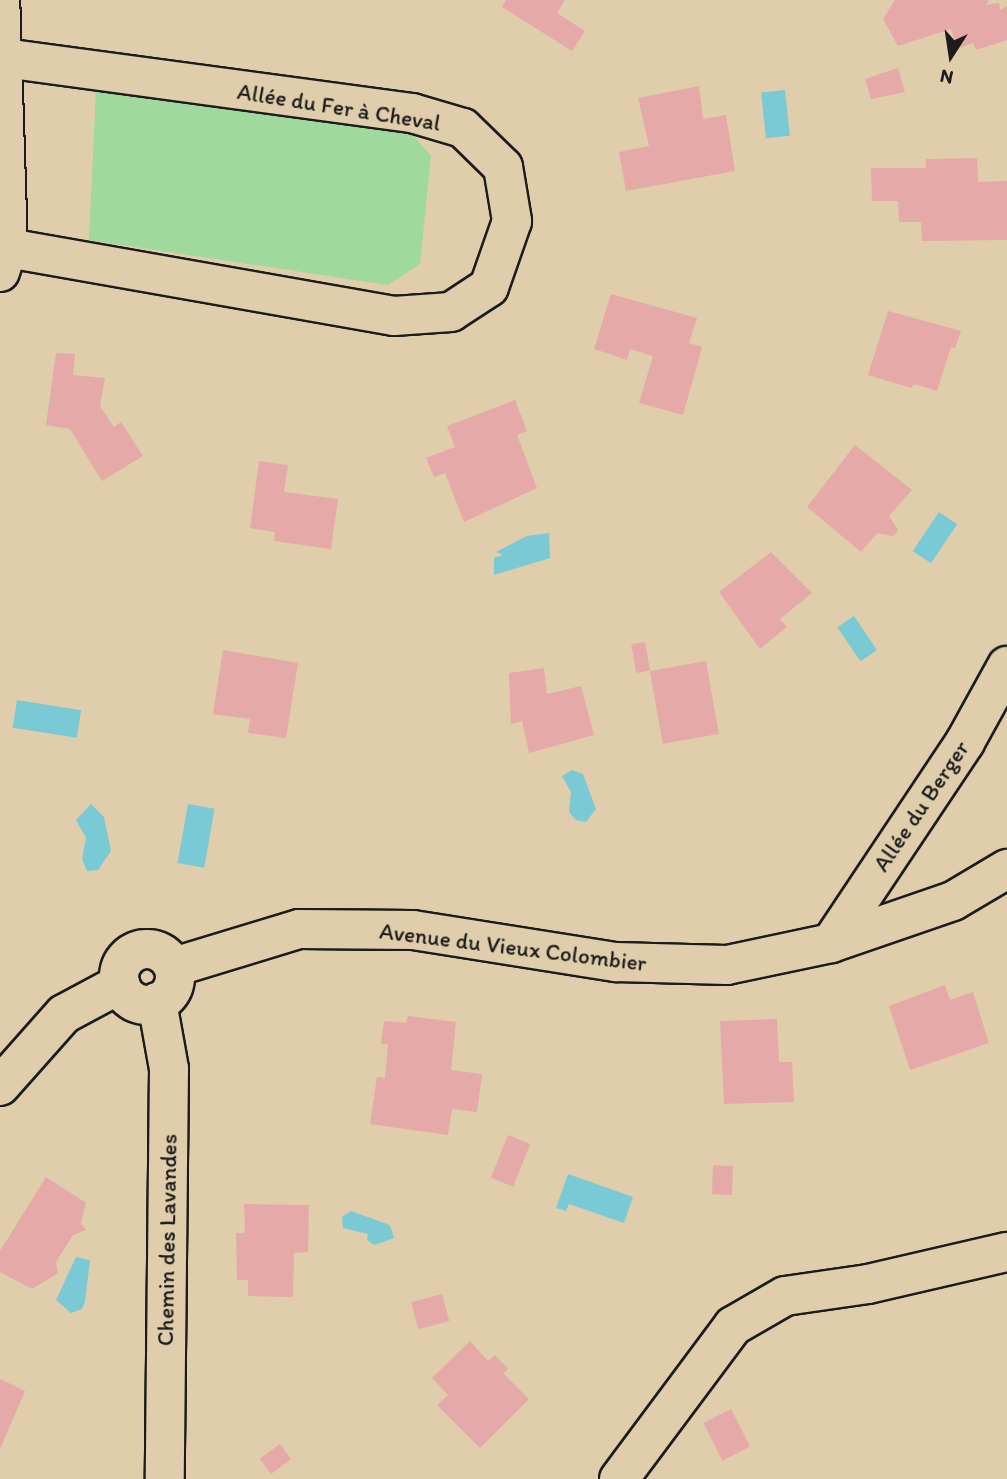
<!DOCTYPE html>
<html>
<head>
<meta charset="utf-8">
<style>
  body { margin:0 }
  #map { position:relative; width:1007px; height:1479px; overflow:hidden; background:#dfcdab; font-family:Itim,sans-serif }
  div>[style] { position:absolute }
  .green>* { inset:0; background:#a0d99e }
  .water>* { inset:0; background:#7acad6; transform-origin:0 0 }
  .building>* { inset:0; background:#e5aaa8; transform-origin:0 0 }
  .roads { filter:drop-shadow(2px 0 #1c1c1c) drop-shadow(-2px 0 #1c1c1c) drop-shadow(0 2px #1c1c1c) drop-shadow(0 -2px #1c1c1c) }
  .minor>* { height:38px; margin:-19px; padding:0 19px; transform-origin:19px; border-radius:19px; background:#dfcdab }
  .minor>.ring { margin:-19px; padding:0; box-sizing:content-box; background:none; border:38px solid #dfcdab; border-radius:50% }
  span { translate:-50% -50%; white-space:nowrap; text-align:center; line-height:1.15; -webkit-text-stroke:5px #dfcdab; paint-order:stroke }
  .street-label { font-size:23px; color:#1c1c1c }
  .north { position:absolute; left:916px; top:21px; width:70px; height:70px; -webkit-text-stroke:5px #dfcdab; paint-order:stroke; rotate:192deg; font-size:19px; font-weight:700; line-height:28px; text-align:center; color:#1c1c1c }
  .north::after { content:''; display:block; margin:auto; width:24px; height:32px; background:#1c1c1c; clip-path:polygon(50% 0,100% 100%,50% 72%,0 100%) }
</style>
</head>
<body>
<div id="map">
  <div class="green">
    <div style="clip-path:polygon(96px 90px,411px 133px,431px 156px,420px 264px,388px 285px,89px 240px)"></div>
  </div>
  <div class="water">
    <div style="left:785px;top:90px;width:46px;height:24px;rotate:84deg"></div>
    <div style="left:939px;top:512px;width:22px;height:47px;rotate:34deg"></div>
    <div style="clip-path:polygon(549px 533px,550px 558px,494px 575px,494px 558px,503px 555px,496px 552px,527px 536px)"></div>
    <div style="left:854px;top:616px;width:41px;height:20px;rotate:56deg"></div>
    <div style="left:17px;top:700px;width:65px;height:28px;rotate:9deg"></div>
    <div style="clip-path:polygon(572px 770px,583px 774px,596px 809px,586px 822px,576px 820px,569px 812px,571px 792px,562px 776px)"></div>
    <div style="clip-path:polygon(91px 804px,104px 817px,111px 851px,98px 870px,87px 871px,82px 859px,86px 838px,76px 820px)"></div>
    <div style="left:188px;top:804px;width:27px;height:60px;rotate:10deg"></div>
    <div style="clip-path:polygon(568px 1174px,633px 1197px,624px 1223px,569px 1204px,566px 1211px,556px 1208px)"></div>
    <div style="clip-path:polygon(351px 1211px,390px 1225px,394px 1238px,374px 1245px,367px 1240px,368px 1234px,343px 1228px,342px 1217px)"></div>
    <div style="clip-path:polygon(76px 1257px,90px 1260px,85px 1301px,82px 1309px,71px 1313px,56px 1300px)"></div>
  </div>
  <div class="building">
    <div style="clip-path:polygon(506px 0,565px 0,557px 13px,585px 31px,572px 51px,502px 7px)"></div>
    <div style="clip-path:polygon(895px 0,989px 0,986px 5px,999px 3px,1000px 10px,1007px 6px,1007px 40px,976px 50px,973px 43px,957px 49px,951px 29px,898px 46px,883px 19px)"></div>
    <div style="clip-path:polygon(898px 68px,905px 92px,871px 99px,865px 79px)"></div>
    <div style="clip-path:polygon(699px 86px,703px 119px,726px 115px,735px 171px,626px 191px,619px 152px,649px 146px,638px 98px)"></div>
    <div style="clip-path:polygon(977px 158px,978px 182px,1007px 181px,1007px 240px,922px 241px,921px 222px,899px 222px,898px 201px,872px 201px,871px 168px,926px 168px,926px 159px)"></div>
    <div style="clip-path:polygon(611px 294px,697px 318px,689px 343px,702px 347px,683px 415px,639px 403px,653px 356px,630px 349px,627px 360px,594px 349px)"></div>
    <div style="clip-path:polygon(888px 311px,961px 331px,955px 348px,951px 347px,937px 391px,914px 384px,911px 388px,868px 375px)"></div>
    <div style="clip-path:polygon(56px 353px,75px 354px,73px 375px,105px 378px,100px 406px,114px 427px,121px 422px,143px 456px,102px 481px,70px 429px,46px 425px)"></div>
    <div style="clip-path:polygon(515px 400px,527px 431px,517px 435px,537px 488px,464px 522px,445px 473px,434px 477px,426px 458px,455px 447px,447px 426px)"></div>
    <div style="clip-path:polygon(855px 445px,912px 490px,889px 516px,898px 530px,893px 536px,877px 533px,861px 552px,807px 507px)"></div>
    <div style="clip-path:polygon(259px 461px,288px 465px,284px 492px,338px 499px,331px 549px,274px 541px,275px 532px,250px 528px)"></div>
    <div style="clip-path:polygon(771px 552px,812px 593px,780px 619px,787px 627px,760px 649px,719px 592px)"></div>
    <div style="left:645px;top:642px;width:29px;height:14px;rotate:80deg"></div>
    <div style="clip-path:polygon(223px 650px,298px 663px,286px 738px,248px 733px,250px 719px,213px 714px)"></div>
    <div style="left:706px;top:661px;width:74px;height:57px;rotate:80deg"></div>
    <div style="clip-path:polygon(544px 668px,547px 694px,581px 686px,594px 735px,529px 753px,522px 721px,511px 724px,509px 673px)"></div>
    <div style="clip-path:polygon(945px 985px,950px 1000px,973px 992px,989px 1043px,910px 1070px,889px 1006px)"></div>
    <div style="clip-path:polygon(408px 1016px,456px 1022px,451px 1070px,482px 1074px,477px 1112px,452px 1109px,448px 1135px,370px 1124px,377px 1077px,385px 1078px,388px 1044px,381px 1044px,384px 1021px,406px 1023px)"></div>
    <div style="clip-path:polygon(777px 1019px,779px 1062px,792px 1062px,794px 1102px,724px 1104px,720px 1021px)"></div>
    <div style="left:508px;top:1135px;width:24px;height:46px;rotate:22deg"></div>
    <div style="left:733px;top:1166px;width:29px;height:20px;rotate:92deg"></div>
    <div style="clip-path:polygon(46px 1177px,86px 1203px,81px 1223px,86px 1230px,73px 1235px,56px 1262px,58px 1273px,32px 1289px,0 1272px,0 1251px)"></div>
    <div style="clip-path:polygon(244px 1204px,309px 1205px,308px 1252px,294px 1253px,293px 1297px,248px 1296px,248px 1280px,237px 1280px,236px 1233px,245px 1233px)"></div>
    <div style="left:442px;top:1294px;width:28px;height:32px;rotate:75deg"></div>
    <div style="clip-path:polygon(470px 1341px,488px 1361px,495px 1355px,508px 1369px,503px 1373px,529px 1399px,480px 1448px,437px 1405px,448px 1395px,432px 1378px)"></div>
    <div style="clip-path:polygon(0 1379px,25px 1391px,0 1449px)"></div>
    <div style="left:731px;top:1409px;width:42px;height:31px;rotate:63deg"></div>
    <div style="left:280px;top:1444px;width:19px;height:25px;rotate:54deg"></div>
  </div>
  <div class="roads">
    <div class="minor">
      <div style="left:4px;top:58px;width:412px;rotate:7.7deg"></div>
      <div style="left:412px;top:113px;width:53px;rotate:16.4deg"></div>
      <div style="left:463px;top:128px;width:56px;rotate:44.3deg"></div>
      <div style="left:503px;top:167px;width:55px;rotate:80.5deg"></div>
      <div style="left:512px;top:221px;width:70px;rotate:109.2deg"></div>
      <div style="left:489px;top:287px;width:45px;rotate:146.7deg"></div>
      <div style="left:451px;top:312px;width:57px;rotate:176deg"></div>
      <div style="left:394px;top:316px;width:392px;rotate:-170deg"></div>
      <div style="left:0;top:272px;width:25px;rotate:-72deg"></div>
      <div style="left:8px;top:248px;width:248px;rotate:-91.8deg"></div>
      <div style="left:831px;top:943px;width:242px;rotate:-56.3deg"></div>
      <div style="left:965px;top:742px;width:87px;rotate:-61.1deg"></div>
      <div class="ring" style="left:119px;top:949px;width:18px;height:18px"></div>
      <div style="left:174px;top:967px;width:131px;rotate:-16.9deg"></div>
      <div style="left:299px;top:929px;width:114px;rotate:0.5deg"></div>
      <div style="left:413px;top:930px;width:206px;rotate:9deg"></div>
      <div style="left:616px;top:962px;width:111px;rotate:1.5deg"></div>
      <div style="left:727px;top:965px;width:106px;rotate:-11.9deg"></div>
      <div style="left:831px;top:943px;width:129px;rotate:-19deg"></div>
      <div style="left:953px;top:901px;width:63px;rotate:-30.7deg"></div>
      <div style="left:157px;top:1002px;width:68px;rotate:79.8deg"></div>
      <div style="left:169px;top:1069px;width:410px;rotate:90.6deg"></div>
      <div style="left:0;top:1086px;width:96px;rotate:-48.4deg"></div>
      <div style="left:64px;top:1014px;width:64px;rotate:-28.2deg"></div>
      <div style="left:619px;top:1479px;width:191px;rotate:-53.3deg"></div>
      <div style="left:733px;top:1326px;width:60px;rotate:-30deg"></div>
      <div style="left:785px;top:1296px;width:84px;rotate:-8.2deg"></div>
      <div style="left:868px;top:1284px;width:143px;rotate:-13deg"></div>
    </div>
  </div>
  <div class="street-label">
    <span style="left:339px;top:107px;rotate:9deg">Allée du Fer à Cheval</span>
    <span style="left:921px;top:806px;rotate:-56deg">Allée du Berger</span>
    <span style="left:513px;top:947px;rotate:7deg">Avenue du Vieux Colombier</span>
    <span style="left:167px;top:1240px;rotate:-89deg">Chemin des Lavandes</span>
  </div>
  <div class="north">N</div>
</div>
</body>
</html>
